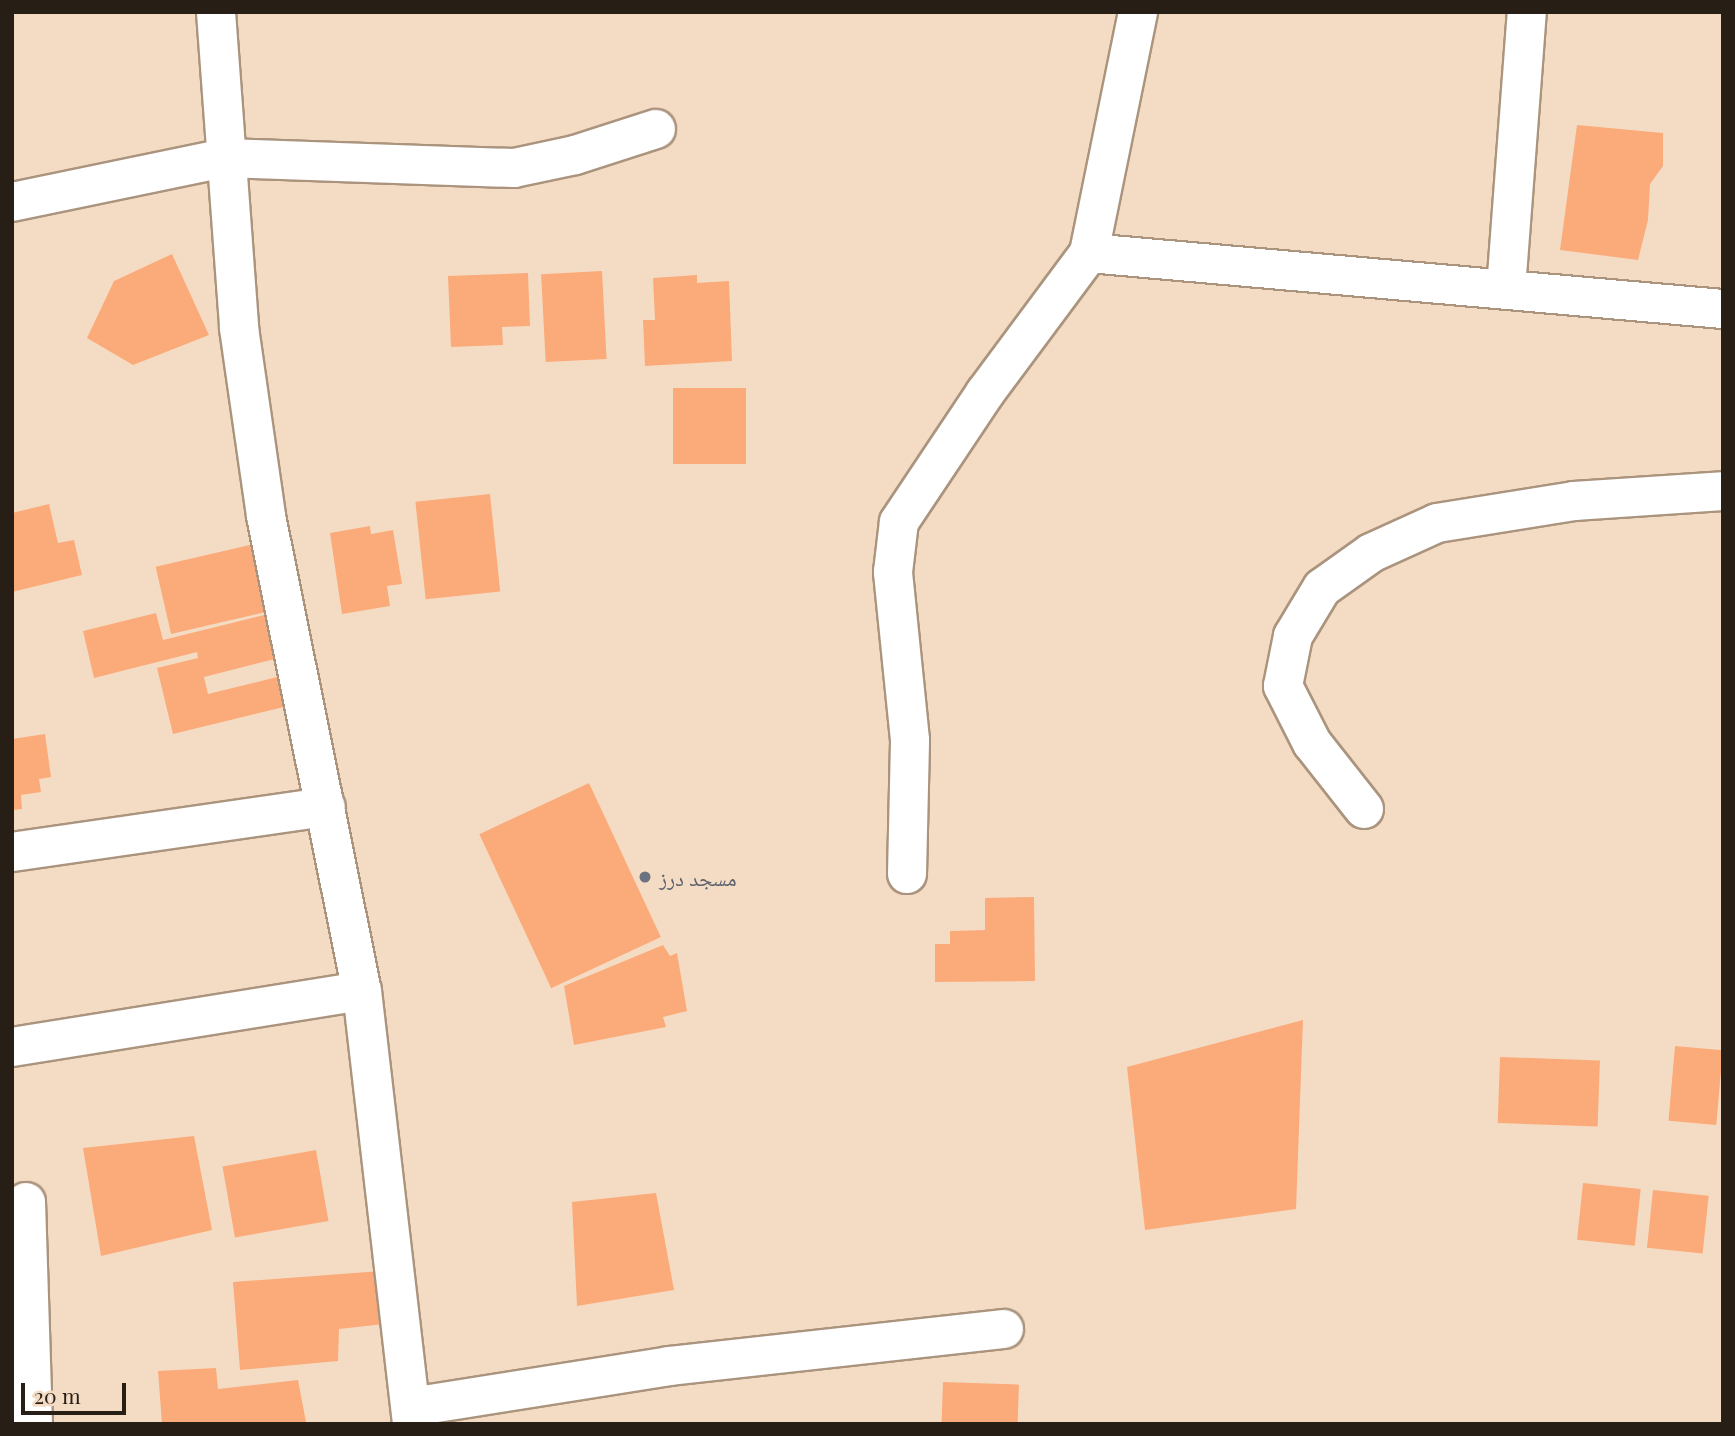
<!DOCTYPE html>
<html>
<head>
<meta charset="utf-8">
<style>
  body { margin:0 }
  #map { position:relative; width:1735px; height:1436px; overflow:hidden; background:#f4dcc4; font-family:"Playfair Display","Noto Naskh Arabic",serif }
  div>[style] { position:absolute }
  .building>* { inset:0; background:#fbab7a; transform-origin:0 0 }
  .roads { filter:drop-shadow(2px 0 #ab947e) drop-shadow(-2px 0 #ab947e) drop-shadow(0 2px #ab947e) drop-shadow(0 -2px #ab947e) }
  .street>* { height:38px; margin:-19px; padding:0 19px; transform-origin:19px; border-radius:19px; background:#fff }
  .secondary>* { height:38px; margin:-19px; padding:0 19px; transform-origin:19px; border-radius:19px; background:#fff }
  .dots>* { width:19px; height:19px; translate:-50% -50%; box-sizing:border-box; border:4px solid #f4dcc4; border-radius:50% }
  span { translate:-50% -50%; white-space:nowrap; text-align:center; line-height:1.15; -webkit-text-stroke:5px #f4dcc4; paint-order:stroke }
  .worship-label { font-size:21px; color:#5b616d }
  .left { translate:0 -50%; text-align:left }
  .frame { position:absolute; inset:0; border:14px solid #271e15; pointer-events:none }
  .scale { position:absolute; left:21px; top:1383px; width:105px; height:32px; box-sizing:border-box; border:4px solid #271e15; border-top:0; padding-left:9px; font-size:21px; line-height:24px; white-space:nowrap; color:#271e15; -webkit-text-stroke:5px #f4dcc4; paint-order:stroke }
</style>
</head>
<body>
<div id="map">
  <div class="building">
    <div style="clip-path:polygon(1577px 125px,1663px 133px,1663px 166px,1650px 184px,1648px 220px,1638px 260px,1560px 250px)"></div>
    <div style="clip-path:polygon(172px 254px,209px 335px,133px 365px,87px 338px,114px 281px)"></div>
    <div style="left:602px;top:271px;width:88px;height:61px;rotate:87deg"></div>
    <div style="clip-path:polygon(528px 273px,530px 326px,502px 327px,503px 345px,451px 347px,448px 276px)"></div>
    <div style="clip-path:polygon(697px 275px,697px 283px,729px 281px,732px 361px,645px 366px,643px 320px,655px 320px,653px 278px)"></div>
    <div style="left:673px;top:388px;width:73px;height:76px"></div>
    <div style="left:490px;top:494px;width:98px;height:75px;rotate:84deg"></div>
    <div style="clip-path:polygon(49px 504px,58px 543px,74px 540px,82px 575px,12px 592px,12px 513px)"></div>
    <div style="clip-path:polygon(370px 526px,371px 534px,393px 530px,402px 584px,387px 586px,390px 606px,342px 614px,330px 533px)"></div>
    <div style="left:254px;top:544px;width:69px;height:101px;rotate:77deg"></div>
    <div style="clip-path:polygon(156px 613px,163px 640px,272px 613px,283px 657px,204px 677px,208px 694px,289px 674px,296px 704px,173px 734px,157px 668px,198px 658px,197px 652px,94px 678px,83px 631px)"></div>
    <div style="clip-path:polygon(45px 734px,51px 777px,39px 779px,41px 792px,21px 795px,22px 809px,12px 810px,12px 739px)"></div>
    <div style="left:589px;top:783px;width:170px;height:121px;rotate:65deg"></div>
    <div style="clip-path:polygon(1034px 897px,1035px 981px,935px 982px,935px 944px,950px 944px,950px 931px,985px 930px,985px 898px)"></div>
    <div style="clip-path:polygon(663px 945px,670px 956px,677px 953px,687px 1011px,663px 1017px,666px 1027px,574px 1045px,564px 986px)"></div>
    <div style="clip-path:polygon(1303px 1020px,1296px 1209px,1145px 1230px,1127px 1067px)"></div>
    <div style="left:1675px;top:1046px;width:48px;height:75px;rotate:5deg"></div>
    <div style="left:1500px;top:1057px;width:100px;height:66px;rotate:2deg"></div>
    <div style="clip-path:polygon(194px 1136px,212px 1230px,101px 1256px,83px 1148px)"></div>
    <div style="left:316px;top:1150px;width:72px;height:95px;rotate:80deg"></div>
    <div style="left:1583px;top:1183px;width:58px;height:57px;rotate:6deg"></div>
    <div style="left:1653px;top:1190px;width:56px;height:58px;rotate:6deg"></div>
    <div style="clip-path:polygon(656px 1193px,674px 1290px,577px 1306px,572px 1202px)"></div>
    <div style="clip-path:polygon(381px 1271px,384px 1324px,339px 1329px,338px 1361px,240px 1370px,233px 1282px)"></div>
    <div style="clip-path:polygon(216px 1368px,218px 1389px,298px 1380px,306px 1422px,162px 1424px,158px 1371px)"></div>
    <div style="left:943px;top:1382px;width:76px;height:42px;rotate:2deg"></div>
  </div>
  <div class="roads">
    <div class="street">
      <div style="left:12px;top:202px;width:217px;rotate:-11.7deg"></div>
      <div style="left:225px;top:158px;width:289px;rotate:2deg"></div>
      <div style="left:514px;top:168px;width:62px;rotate:-12deg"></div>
      <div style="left:575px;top:155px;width:85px;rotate:-17.8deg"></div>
      <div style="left:1089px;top:253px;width:636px;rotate:5.05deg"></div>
      <div style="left:1506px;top:289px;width:278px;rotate:-85.7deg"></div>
      <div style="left:1364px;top:809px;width:84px;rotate:-128.2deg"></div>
      <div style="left:1312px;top:743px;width:64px;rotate:-117deg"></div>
      <div style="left:1283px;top:686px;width:51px;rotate:-78.7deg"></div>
      <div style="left:1293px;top:636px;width:56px;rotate:-58.9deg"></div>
      <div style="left:1322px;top:588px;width:60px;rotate:-35.5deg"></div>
      <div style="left:1371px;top:553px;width:72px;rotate:-24.4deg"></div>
      <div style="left:1437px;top:523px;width:139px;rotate:-9.1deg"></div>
      <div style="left:1574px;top:501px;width:149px;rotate:-3.8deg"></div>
      <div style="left:12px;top:852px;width:317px;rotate:-8.2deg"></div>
      <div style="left:907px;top:874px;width:134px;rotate:-88.7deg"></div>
      <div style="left:910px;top:740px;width:169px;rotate:-95.8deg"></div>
      <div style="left:893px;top:572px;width:50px;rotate:-83.2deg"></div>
      <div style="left:899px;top:522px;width:155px;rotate:-56.3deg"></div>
      <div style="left:985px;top:393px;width:174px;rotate:-53.4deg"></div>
      <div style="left:1089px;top:253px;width:246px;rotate:-78.5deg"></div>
      <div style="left:12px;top:1047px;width:354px;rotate:-9.1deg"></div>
      <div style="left:26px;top:1202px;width:222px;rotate:88.2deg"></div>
      <div style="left:411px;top:1407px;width:261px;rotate:-9deg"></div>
      <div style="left:669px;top:1366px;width:337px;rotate:-6.3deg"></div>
    </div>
    <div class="secondary">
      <div style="left:216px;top:12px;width:317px;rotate:85.8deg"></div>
      <div style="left:239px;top:328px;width:190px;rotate:81.8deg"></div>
      <div style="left:266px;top:516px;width:485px;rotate:78.6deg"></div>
      <div style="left:362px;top:991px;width:436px;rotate:83.4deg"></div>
    </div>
  </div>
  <div class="dots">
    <div style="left:645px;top:877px;background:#6b7280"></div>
  </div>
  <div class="worship-label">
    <span class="left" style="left:659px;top:877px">مسجد درز</span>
  </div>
  <div class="frame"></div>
  <div class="scale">20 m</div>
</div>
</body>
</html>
